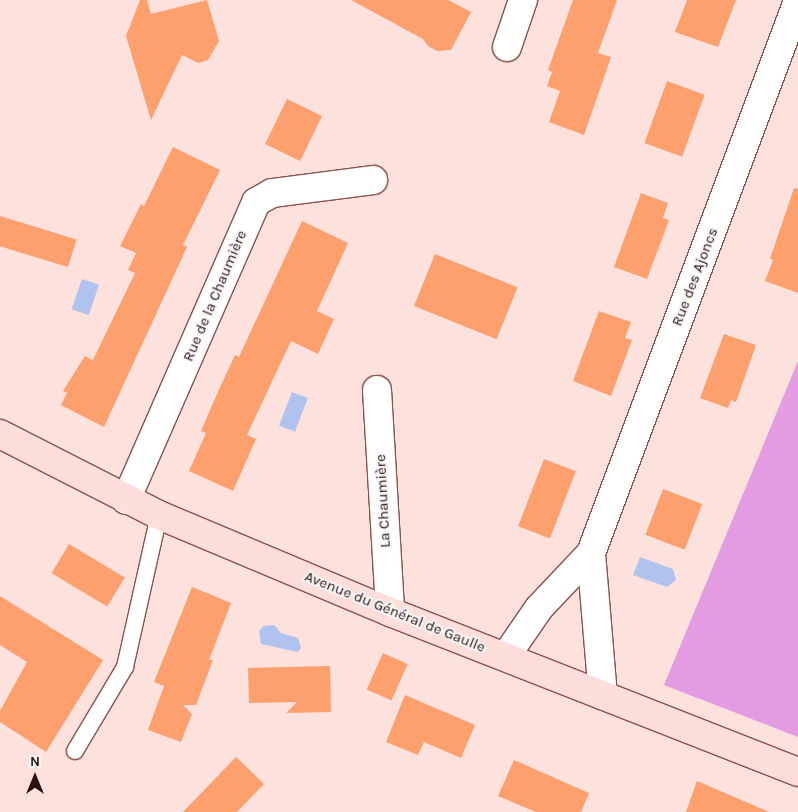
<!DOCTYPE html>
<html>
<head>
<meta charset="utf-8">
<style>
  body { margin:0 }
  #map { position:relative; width:798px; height:812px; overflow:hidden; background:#fce1dd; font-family:Karla,sans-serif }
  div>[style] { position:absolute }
  .green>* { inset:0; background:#e39be1 }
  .water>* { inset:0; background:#b0c2ee; transform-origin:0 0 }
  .building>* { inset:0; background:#fe9f6e; transform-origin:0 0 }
  .roads { filter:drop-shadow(1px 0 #8a524c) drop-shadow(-1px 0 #8a524c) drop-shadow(0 1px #8a524c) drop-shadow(0 -1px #8a524c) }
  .service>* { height:16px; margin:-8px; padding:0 8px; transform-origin:8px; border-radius:8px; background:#fff }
  .minor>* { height:28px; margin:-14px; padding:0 14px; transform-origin:14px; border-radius:14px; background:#fff }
  .secondary>* { height:28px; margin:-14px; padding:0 14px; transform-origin:14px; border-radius:14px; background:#fddeda }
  span { translate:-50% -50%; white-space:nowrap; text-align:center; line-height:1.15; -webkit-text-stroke:4px #f5f5f5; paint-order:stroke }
  .street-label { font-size:15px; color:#2b1412 }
  .north { position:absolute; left:10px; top:752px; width:50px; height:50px; -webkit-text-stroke:4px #f5f5f5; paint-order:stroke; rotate:0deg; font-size:14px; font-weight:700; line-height:20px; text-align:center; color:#2b1412 }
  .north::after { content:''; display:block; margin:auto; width:18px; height:22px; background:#2b1412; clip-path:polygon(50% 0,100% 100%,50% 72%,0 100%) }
</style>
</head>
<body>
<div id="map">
  <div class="green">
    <div style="clip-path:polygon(798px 361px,798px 737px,664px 685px)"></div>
  </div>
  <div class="water">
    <div style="left:82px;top:279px;width:18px;height:32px;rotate:19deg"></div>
    <div style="left:292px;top:392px;width:17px;height:36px;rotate:21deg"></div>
    <div style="clip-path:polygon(640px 557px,673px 569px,676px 580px,667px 587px,633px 575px)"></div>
    <div style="clip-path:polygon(274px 625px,281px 633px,298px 638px,301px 648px,298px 652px,261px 644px,259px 631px,264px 626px)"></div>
  </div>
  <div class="building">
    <div style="clip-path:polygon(140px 0,147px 0,151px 14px,207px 0,219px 41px,208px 60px,198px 63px,182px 55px,151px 120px,126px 36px)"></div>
    <div style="clip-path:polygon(351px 0,448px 0,471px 12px,451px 50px,437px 51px,428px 46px,423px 39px)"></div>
    <div style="clip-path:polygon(573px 0,617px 0,598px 53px,611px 57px,584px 135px,549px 122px,560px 91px,547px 86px,552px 72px,548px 70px)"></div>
    <div style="clip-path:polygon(687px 0,736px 0,718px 47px,675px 32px)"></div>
    <div style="left:667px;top:81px;width:40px;height:66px;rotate:20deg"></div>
    <div style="left:287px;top:99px;width:39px;height:50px;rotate:26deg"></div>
    <div style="clip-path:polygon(173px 147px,220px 170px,183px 245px,187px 247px,104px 427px,61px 405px,67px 393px,63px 391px,85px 356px,93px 360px,135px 273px,128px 270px,136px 253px,120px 246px,141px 204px,144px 206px)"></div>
    <div style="clip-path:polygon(794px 188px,798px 189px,798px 293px,765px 281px,773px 260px,770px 259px)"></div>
    <div style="clip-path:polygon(641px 193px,668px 203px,663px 218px,669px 220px,647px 279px,614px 267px)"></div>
    <div style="left:0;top:216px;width:80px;height:29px;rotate:17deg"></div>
    <div style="clip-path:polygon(302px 221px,348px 243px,317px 311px,334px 319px,318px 354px,291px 341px,247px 435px,256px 439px,233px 491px,189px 471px,206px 433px,201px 431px,217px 394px,235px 355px,239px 357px)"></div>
    <div style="left:435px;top:254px;width:89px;height:56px;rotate:22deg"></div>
    <div style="clip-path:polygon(599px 311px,631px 322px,625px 338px,632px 340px,611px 396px,573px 381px)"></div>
    <div style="clip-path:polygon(724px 334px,756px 345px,736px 402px,731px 400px,728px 408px,700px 398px)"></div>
    <div style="left:544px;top:459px;width:34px;height:72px;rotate:21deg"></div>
    <div style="left:663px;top:489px;width:42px;height:49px;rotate:21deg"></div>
    <div style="left:69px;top:544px;width:65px;height:34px;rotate:31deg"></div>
    <div style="clip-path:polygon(192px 587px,231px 603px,209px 660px,213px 660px,196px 705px,183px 705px,192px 714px,181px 742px,148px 730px,164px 686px,154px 682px)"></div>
    <div style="clip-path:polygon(0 596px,103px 660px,46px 752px,0 722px,0 711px,27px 662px,0 645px)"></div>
    <div style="left:383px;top:653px;width:27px;height:40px;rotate:24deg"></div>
    <div style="clip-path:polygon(330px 666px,331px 712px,286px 713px,297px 702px,249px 703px,248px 668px)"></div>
    <div style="clip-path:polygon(405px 695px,475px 725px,461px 758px,424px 742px,418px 755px,386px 742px)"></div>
    <div style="clip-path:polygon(236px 757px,264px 784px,237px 812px,183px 812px)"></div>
    <div style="clip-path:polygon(514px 760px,589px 793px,581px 812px,536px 812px,498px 796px)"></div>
    <div style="clip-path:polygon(697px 781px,769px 812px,686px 812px)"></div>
  </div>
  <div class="roads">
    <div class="service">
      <div style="left:75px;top:751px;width:98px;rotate:-59.2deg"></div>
      <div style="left:125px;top:667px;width:156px;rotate:-77.4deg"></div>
    </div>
    <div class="minor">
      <div style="left:507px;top:47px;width:50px;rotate:-71.2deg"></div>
      <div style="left:377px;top:390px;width:222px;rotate:86.6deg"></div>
      <div style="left:126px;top:500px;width:325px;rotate:-66.4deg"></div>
      <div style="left:256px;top:202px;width:18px;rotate:-29deg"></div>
      <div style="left:272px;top:193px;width:102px;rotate:-7.3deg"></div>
      <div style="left:591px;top:553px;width:143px;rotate:85.2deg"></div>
      <div style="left:506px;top:656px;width:58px;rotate:-55.5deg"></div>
      <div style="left:539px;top:608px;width:76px;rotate:-46.6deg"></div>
      <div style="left:591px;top:553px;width:590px;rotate:-69.44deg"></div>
    </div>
    <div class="secondary">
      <div style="left:0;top:434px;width:178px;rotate:27deg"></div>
      <div style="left:159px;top:515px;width:251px;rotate:22.8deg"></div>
      <div style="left:390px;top:612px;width:438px;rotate:21.4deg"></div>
    </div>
  </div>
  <div class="street-label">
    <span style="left:695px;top:277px;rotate:-69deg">Rue des Ajoncs</span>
    <span style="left:215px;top:296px;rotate:-67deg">Rue de la Chaumière</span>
    <span style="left:383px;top:501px;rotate:-93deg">La Chaumière</span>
    <span style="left:395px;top:612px;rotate:22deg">Avenue du Général de Gaulle</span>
  </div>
  <div class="north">N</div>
</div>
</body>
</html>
